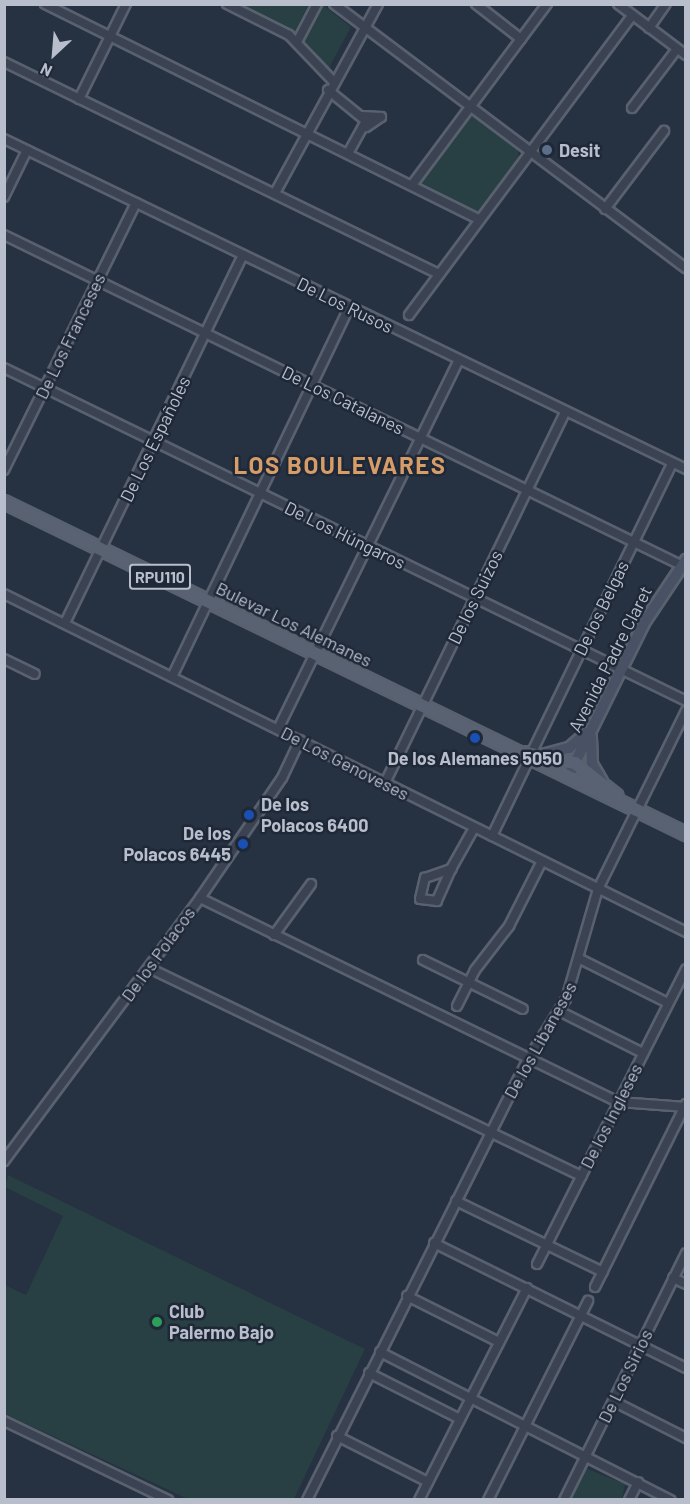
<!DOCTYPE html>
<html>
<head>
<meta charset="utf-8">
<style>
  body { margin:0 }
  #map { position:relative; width:690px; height:1504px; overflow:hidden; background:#263142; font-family:Barlow,sans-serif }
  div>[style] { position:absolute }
  .green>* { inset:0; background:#283f43 }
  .roads { filter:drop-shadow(2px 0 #59616f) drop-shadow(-2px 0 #59616f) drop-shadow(0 2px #59616f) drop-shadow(0 -2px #59616f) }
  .minor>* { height:8px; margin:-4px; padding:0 4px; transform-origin:4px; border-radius:4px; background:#3b4352 }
  .secondary>* { height:10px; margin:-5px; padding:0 5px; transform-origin:5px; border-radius:5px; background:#495265 }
  .primary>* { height:12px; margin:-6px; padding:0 6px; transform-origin:6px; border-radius:6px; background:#596272 }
  .dots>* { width:16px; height:16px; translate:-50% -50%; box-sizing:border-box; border:3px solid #1f2837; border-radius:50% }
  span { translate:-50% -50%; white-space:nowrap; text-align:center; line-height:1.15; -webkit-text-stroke:5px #1f2837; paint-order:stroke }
  .shield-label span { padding:2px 4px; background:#1f2837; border:2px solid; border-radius:4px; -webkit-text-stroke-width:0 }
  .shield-label { font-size:16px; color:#b8becc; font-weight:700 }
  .poi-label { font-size:18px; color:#b8becc; font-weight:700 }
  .left { translate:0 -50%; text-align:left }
  .right { translate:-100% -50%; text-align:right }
  .street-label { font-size:18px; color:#b8becc }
  .district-label { font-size:24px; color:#d79d68; font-weight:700; letter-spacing:1.5px }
  .frame { position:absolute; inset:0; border:6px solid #b8becc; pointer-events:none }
  .north { position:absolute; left:24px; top:24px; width:60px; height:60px; -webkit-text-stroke:4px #1f2837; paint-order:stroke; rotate:206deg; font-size:16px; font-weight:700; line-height:24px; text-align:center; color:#b8becc }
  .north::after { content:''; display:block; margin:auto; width:21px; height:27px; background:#b8becc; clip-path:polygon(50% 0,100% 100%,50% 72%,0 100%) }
</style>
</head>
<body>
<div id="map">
  <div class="green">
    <div style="clip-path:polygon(240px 5px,308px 5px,295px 31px)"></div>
    <div style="clip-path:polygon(323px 5px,351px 27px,329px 68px,304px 41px)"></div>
    <div style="clip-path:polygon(472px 116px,518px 148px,518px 159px,480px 211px,473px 213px,421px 187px,420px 181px)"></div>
    <div style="clip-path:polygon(8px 1175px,365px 1349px,294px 1499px,188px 1499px,5px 1414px,5px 1285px,26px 1295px,63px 1216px,5px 1187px)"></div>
    <div style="clip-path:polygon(585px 1468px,625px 1484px,622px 1499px,574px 1499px,571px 1494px)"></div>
  </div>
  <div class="roads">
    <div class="minor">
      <div style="left:45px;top:4px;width:484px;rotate:26.4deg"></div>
      <div style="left:227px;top:4px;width:69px;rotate:26.6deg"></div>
      <div style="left:289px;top:35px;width:64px;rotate:46.3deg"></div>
      <div style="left:334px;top:4px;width:440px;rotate:36.9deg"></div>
      <div style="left:476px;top:4px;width:57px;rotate:37.9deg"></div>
      <div style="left:618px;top:4px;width:85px;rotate:36.9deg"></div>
      <div style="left:649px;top:28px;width:29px;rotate:-55deg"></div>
      <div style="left:297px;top:42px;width:43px;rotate:-62.2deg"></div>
      <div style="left:4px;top:62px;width:484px;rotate:26deg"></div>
      <div style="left:328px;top:90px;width:49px;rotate:39.2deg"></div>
      <div style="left:366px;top:121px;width:37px;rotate:119deg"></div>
      <div style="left:79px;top:99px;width:106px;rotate:-63.7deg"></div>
      <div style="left:632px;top:108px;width:74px;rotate:-52.7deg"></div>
      <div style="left:362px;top:116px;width:19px;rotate:3deg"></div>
      <div style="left:381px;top:117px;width:18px;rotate:146deg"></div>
      <div style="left:4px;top:139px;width:758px;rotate:25.82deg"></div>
      <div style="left:412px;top:185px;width:226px;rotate:-53.3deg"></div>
      <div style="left:275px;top:193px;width:215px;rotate:-61.4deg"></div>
      <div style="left:4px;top:197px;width:52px;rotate:-63.9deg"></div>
      <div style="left:605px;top:209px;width:98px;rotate:-52.9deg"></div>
      <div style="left:4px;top:235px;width:753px;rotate:25.99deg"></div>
      <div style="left:409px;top:315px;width:373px;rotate:-53.3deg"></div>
      <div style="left:4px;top:368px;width:759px;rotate:26.02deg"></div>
      <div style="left:4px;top:470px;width:298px;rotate:-63.7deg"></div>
      <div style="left:4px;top:594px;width:761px;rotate:26.36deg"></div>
      <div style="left:65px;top:623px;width:409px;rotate:-64.2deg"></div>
      <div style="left:4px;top:659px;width:34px;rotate:26deg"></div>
      <div style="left:172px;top:677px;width:410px;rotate:-64.4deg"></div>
      <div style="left:278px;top:729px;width:411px;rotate:-63.9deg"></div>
      <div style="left:531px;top:754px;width:323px;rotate:-64.1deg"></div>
      <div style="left:385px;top:783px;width:412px;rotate:-64.1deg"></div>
      <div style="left:492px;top:836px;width:85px;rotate:-64.3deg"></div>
      <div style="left:451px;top:869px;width:35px;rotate:114deg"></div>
      <div style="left:437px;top:901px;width:17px;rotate:-173deg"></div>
      <div style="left:420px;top:899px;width:22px;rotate:-77deg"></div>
      <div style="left:425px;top:878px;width:28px;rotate:-19deg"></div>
      <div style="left:451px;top:869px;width:47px;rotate:-60.7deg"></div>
      <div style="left:200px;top:898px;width:466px;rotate:26deg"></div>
      <div style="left:619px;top:1102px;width:67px;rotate:4.3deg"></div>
      <div style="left:274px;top:935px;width:63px;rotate:-54deg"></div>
      <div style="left:423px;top:960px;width:111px;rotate:26.1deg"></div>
      <div style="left:582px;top:960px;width:96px;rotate:26.6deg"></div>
      <div style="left:149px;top:968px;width:480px;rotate:25.7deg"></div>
      <div style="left:457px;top:1006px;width:40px;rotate:-63.4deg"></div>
      <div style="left:475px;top:970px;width:56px;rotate:-52.3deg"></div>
      <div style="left:509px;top:926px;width:73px;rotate:-63.1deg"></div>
      <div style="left:559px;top:1011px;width:94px;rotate:26.6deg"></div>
      <div style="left:4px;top:1161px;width:328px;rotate:-53.3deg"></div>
      <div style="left:200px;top:898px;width:145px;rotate:-55.7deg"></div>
      <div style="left:282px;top:778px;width:42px;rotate:-64.7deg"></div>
      <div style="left:456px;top:1201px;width:163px;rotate:25.8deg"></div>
      <div style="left:434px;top:1243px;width:281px;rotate:26.4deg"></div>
      <div style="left:537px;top:1264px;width:330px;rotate:-63.2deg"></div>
      <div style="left:673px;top:1278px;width:14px;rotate:25deg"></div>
      <div style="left:595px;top:1287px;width:204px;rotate:-63.6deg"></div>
      <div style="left:407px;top:1296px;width:103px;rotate:26.6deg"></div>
      <div style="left:380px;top:1352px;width:326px;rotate:27deg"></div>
      <div style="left:369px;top:1373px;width:102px;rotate:26.8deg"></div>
      <div style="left:613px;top:1401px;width:82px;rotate:26.9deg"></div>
      <div style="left:4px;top:1421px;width:182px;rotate:25.7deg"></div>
      <div style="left:337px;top:1436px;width:102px;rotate:26.8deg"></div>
      <div style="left:307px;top:1500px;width:491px;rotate:-63.4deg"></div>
      <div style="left:527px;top:1061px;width:73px;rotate:-57.8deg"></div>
      <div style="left:566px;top:999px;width:115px;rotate:-73.8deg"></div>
      <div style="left:598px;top:889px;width:199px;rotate:-63.7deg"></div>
      <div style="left:419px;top:1500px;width:238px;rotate:-63deg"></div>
      <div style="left:488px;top:1500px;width:223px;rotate:-63.3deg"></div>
      <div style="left:564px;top:1500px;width:275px;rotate:-63.7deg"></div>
      <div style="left:629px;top:1500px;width:20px;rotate:-63deg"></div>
    </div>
    <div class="secondary">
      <div style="left:591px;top:737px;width:27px;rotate:88deg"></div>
      <div style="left:592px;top:764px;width:20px;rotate:60deg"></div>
      <div style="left:542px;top:755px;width:28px;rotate:-15deg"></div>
      <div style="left:569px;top:748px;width:23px;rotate:-41deg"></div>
      <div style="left:568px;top:777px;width:172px;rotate:-63.7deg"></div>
      <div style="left:644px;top:623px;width:76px;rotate:-56.3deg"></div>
    </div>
    <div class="primary">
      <div style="left:4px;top:502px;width:759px;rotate:25.96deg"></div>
      <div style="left:527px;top:753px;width:49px;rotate:11.8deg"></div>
      <div style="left:575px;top:763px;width:53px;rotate:38.2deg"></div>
    </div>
  </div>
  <div class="dots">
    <div style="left:547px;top:150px;background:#5c6f8a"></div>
    <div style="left:475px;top:738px;background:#1a4fb4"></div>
    <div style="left:249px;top:815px;background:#1a4fb4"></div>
    <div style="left:243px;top:844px;background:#1a4fb4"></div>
    <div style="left:157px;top:1322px;background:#2e9e5b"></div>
  </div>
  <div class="shield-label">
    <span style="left:160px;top:577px">RPU110</span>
  </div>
  <div class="poi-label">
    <span class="left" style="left:559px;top:150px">Desit</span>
    <span style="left:475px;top:758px">De los Alemanes 5050</span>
    <span class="left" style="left:261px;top:815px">De los<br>Polacos 6400</span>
    <span class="right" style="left:231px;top:844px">De los<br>Polacos 6445</span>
    <span class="left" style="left:169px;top:1322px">Club<br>Palermo Bajo</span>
  </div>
  <div class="street-label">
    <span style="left:345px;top:305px;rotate:26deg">De Los Rusos</span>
    <span style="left:70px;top:336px;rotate:-64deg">De Los Franceses</span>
    <span style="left:343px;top:400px;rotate:26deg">De Los Catalanes</span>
    <span style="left:155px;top:439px;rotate:-64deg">De Los Españoles</span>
    <span style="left:345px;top:535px;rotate:26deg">De Los Húngaros</span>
    <span style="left:475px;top:597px;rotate:-64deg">De los Suizos</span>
    <span style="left:601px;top:608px;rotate:-64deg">De los Belgas</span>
    <span style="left:294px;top:624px;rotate:26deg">Bulevar Los Alemanes</span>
    <span style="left:610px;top:659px;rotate:-63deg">Avenida Padre Claret</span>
    <span style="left:345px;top:763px;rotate:27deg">De Los Genoveses</span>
    <span style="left:158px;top:954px;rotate:-54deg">De los Polacos</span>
    <span style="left:540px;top:1040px;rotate:-61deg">De los Libaneses</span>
    <span style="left:611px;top:1116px;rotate:-63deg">De los Ingleses</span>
    <span style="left:625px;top:1376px;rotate:-64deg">De Los Sirios</span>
  </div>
  <div class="district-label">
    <span style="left:340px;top:465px">LOS BOULEVARES</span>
  </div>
  <div class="frame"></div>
  <div class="north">N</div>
</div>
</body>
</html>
